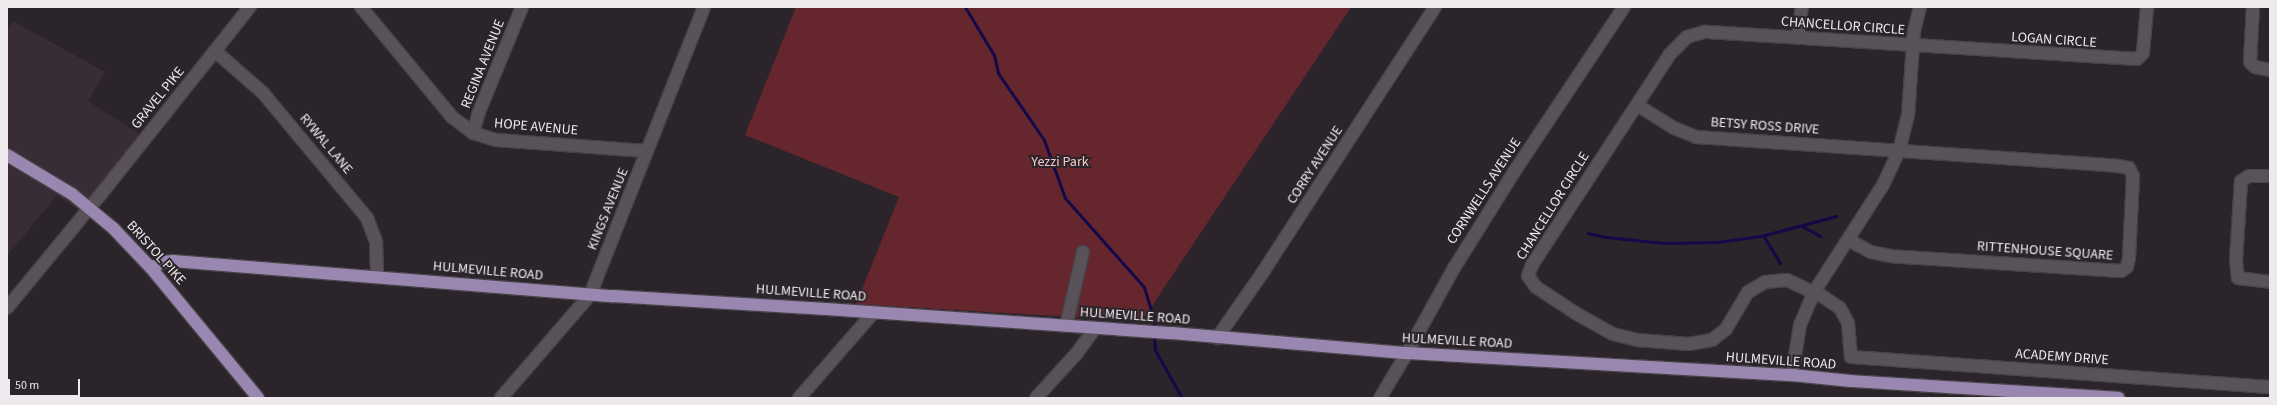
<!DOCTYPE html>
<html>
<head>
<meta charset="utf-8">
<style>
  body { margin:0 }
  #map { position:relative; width:2277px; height:405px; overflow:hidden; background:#2b242a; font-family:"Source Sans 3",sans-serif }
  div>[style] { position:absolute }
  .built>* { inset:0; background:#382d37 }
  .green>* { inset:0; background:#65272d }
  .stream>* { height:3px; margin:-1.5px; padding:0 1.5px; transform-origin:1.5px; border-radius:1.5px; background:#130848 }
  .roads { filter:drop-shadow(1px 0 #474347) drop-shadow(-1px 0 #474347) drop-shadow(0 1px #474347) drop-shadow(0 -1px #474347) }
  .minor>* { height:12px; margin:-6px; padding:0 6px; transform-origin:6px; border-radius:6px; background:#595258 }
  .major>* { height:12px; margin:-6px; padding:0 6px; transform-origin:6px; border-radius:6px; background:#9a87b1 }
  span { translate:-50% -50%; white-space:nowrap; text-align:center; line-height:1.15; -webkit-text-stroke:4px #2b242a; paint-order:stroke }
  .street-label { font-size:14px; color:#ede9ed }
  .park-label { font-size:14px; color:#f7c6c7 }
  .frame { position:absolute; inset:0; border:8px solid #ede9ed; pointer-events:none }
  .scale { position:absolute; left:8px; top:379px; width:72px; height:18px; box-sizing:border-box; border:2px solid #ede9ed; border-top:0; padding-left:5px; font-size:12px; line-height:14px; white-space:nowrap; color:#ede9ed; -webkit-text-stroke:3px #2b242a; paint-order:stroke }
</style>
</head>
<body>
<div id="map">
  <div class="built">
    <div style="clip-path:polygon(13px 21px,105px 72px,88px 101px,141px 135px,81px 212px,57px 195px,7px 256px,7px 29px)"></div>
  </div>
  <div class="green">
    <div style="clip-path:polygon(796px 7px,1351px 7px,1142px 321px,856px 304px,899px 197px,745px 135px)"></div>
  </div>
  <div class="stream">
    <div style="left:965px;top:7px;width:56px;rotate:58.9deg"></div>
    <div style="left:994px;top:55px;width:18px;rotate:77deg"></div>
    <div style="left:998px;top:73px;width:81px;rotate:55.5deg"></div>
    <div style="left:1044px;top:140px;width:62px;rotate:70.1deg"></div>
    <div style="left:1065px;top:198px;width:119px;rotate:48.4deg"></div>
    <div style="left:1144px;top:287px;width:31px;rotate:73deg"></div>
    <div style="left:1153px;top:317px;width:12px;rotate:85deg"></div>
    <div style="left:1802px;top:226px;width:21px;rotate:29deg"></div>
    <div style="left:1588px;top:233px;width:18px;rotate:13deg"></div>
    <div style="left:1606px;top:237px;width:58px;rotate:5.9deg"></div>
    <div style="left:1664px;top:243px;width:53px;rotate:-1.1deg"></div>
    <div style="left:1717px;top:242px;width:44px;rotate:-7.8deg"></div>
    <div style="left:1761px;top:236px;width:78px;rotate:-14.9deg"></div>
    <div style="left:1763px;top:235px;width:33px;rotate:59deg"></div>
    <div style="left:1154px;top:335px;width:15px;rotate:86deg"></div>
    <div style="left:1155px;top:350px;width:55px;rotate:60.6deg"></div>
  </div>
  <div class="roads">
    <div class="minor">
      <div style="left:361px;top:7px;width:143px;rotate:50.4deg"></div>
      <div style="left:452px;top:117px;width:26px;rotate:37deg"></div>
      <div style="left:473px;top:133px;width:24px;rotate:17deg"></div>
      <div style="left:496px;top:140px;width:151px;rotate:4.2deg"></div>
      <div style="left:2147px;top:7px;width:46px;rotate:95deg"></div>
      <div style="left:2143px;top:53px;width:8px;rotate:135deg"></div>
      <div style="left:2137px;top:59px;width:434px;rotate:-176.4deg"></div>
      <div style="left:1704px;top:32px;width:18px;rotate:164deg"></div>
      <div style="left:1687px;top:37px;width:24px;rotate:135deg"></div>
      <div style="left:1670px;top:54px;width:252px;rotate:123.2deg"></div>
      <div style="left:1532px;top:265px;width:12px;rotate:110deg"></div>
      <div style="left:1528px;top:276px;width:14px;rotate:54deg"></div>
      <div style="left:1536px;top:287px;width:49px;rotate:33.4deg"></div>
      <div style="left:1577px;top:314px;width:41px;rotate:29.1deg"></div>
      <div style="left:1613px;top:334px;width:25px;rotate:14deg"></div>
      <div style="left:1637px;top:340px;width:52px;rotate:4.4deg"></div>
      <div style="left:1689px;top:344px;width:23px;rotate:-10deg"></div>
      <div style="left:1712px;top:340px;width:18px;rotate:-38deg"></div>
      <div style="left:1726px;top:329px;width:43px;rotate:-59.3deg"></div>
      <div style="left:1748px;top:292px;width:20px;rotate:-30deg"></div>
      <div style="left:1765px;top:282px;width:22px;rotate:-5deg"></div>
      <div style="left:1787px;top:280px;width:38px;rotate:25deg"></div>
      <div style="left:1822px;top:296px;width:22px;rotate:34deg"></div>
      <div style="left:1840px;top:308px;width:17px;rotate:62deg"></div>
      <div style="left:1848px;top:323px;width:34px;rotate:85deg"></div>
      <div style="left:1851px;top:357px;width:420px;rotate:4.1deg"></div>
      <div style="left:2253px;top:7px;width:55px;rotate:93.1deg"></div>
      <div style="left:2250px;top:62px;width:7px;rotate:45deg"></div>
      <div style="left:2255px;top:67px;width:15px;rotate:11deg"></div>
      <div style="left:1798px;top:38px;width:31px;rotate:-83deg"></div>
      <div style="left:215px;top:51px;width:64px;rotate:41.2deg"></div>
      <div style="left:263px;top:93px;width:163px;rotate:50.2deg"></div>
      <div style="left:367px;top:218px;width:26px;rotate:69deg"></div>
      <div style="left:376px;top:242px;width:34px;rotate:88deg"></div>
      <div style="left:1637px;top:105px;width:44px;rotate:31.9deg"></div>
      <div style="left:1674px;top:128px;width:24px;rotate:22deg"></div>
      <div style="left:1696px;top:137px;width:423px;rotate:3.9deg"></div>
      <div style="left:2118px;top:166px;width:11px;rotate:10deg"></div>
      <div style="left:2129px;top:168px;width:9px;rotate:63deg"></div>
      <div style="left:2133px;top:176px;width:82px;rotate:92.8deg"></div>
      <div style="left:2129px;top:258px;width:9px;rotate:103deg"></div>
      <div style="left:2127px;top:267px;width:7px;rotate:146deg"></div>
      <div style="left:2121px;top:271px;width:230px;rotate:-176.3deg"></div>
      <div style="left:1891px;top:256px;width:20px;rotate:-169deg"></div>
      <div style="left:1871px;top:252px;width:26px;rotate:-152deg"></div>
      <div style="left:473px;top:133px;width:22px;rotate:-74deg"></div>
      <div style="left:479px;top:112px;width:113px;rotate:-67.7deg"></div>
      <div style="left:2270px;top:176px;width:21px;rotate:180deg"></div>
      <div style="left:2249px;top:176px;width:9px;rotate:148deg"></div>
      <div style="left:2241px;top:181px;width:79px;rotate:93.6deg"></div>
      <div style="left:2236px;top:260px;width:18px;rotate:84deg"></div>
      <div style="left:2238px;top:278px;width:32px;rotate:7deg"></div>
      <div style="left:7px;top:308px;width:148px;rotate:-50.5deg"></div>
      <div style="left:101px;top:194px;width:239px;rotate:-51.5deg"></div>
      <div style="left:1066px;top:326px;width:76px;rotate:-77.1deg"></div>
      <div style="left:1217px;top:338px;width:80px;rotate:-55.1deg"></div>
      <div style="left:1263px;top:272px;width:316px;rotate:-57deg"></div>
      <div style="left:1792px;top:375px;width:51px;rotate:-80.9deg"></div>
      <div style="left:1800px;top:325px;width:36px;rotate:-67deg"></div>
      <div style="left:1814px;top:292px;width:127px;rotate:-57.2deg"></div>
      <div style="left:1883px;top:185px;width:38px;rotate:-65deg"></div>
      <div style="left:1899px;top:151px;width:36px;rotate:-76deg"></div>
      <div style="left:1908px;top:116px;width:85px;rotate:-86deg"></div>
      <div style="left:1914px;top:31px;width:25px;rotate:-76deg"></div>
      <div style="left:501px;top:398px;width:136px;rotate:-49.2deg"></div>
      <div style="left:590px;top:295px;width:310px;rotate:-68.4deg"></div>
      <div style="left:799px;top:398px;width:114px;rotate:-48.9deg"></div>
      <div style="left:1036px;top:398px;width:61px;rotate:-47.7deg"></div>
      <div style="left:1077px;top:353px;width:31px;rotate:-54deg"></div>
      <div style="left:1380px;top:398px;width:52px;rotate:-59deg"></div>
      <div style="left:1407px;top:353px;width:97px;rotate:-61.1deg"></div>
      <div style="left:1454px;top:268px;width:113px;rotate:-58deg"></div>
      <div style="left:1514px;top:172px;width:198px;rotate:-56.3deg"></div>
    </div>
    <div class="major">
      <div style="left:7px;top:155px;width:76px;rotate:31deg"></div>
      <div style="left:72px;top:194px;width:53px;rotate:39.7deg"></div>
      <div style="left:113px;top:228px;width:55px;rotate:46.5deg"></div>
      <div style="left:151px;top:268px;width:168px;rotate:50.5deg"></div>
      <div style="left:151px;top:268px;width:13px;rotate:-27deg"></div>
      <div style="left:163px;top:262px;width:10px;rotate:-6deg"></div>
      <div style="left:173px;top:261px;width:440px;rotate:4.6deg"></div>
      <div style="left:612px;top:296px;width:214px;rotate:3.5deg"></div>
      <div style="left:826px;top:309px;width:347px;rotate:4deg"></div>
      <div style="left:1172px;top:333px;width:236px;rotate:4.9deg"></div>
      <div style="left:1407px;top:353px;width:386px;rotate:3.3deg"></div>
      <div style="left:1792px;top:375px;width:59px;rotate:5.8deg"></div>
      <div style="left:1851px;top:381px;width:268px;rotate:3.6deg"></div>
    </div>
  </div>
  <div class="street-label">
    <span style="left:1843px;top:26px;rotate:4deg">CHANCELLOR CIRCLE</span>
    <span style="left:2054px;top:40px;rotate:4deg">LOGAN CIRCLE</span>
    <span style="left:483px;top:64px;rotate:-68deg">REGINA AVENUE</span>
    <span style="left:158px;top:98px;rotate:-51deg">GRAVEL PIKE</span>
    <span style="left:1765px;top:126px;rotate:4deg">BETSY ROSS DRIVE</span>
    <span style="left:536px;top:127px;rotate:5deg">HOPE AVENUE</span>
    <span style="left:326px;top:144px;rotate:50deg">RYWAL LANE</span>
    <span style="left:1315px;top:165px;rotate:-57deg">CORRY AVENUE</span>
    <span style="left:1484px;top:191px;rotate:-57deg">CORNWELLS AVENUE</span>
    <span style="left:1553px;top:206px;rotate:-58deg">CHANCELLOR CIRCLE</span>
    <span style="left:608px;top:209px;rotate:-68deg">KINGS AVENUE</span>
    <span style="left:2045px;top:251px;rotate:4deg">RITTENHOUSE SQUARE</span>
    <span style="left:156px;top:253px;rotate:48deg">BRISTOL PIKE</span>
    <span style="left:488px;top:271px;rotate:5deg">HULMEVILLE ROAD</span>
    <span style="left:811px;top:293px;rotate:4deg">HULMEVILLE ROAD</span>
    <span style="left:1135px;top:316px;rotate:4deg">HULMEVILLE ROAD</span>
    <span style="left:1457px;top:341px;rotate:3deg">HULMEVILLE ROAD</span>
    <span style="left:2062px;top:357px;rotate:4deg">ACADEMY DRIVE</span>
    <span style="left:1781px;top:361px;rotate:4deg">HULMEVILLE ROAD</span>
  </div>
  <div class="park-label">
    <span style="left:1060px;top:162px">Yezzi Park</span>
  </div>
  <div class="frame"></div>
  <div class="scale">50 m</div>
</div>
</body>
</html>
